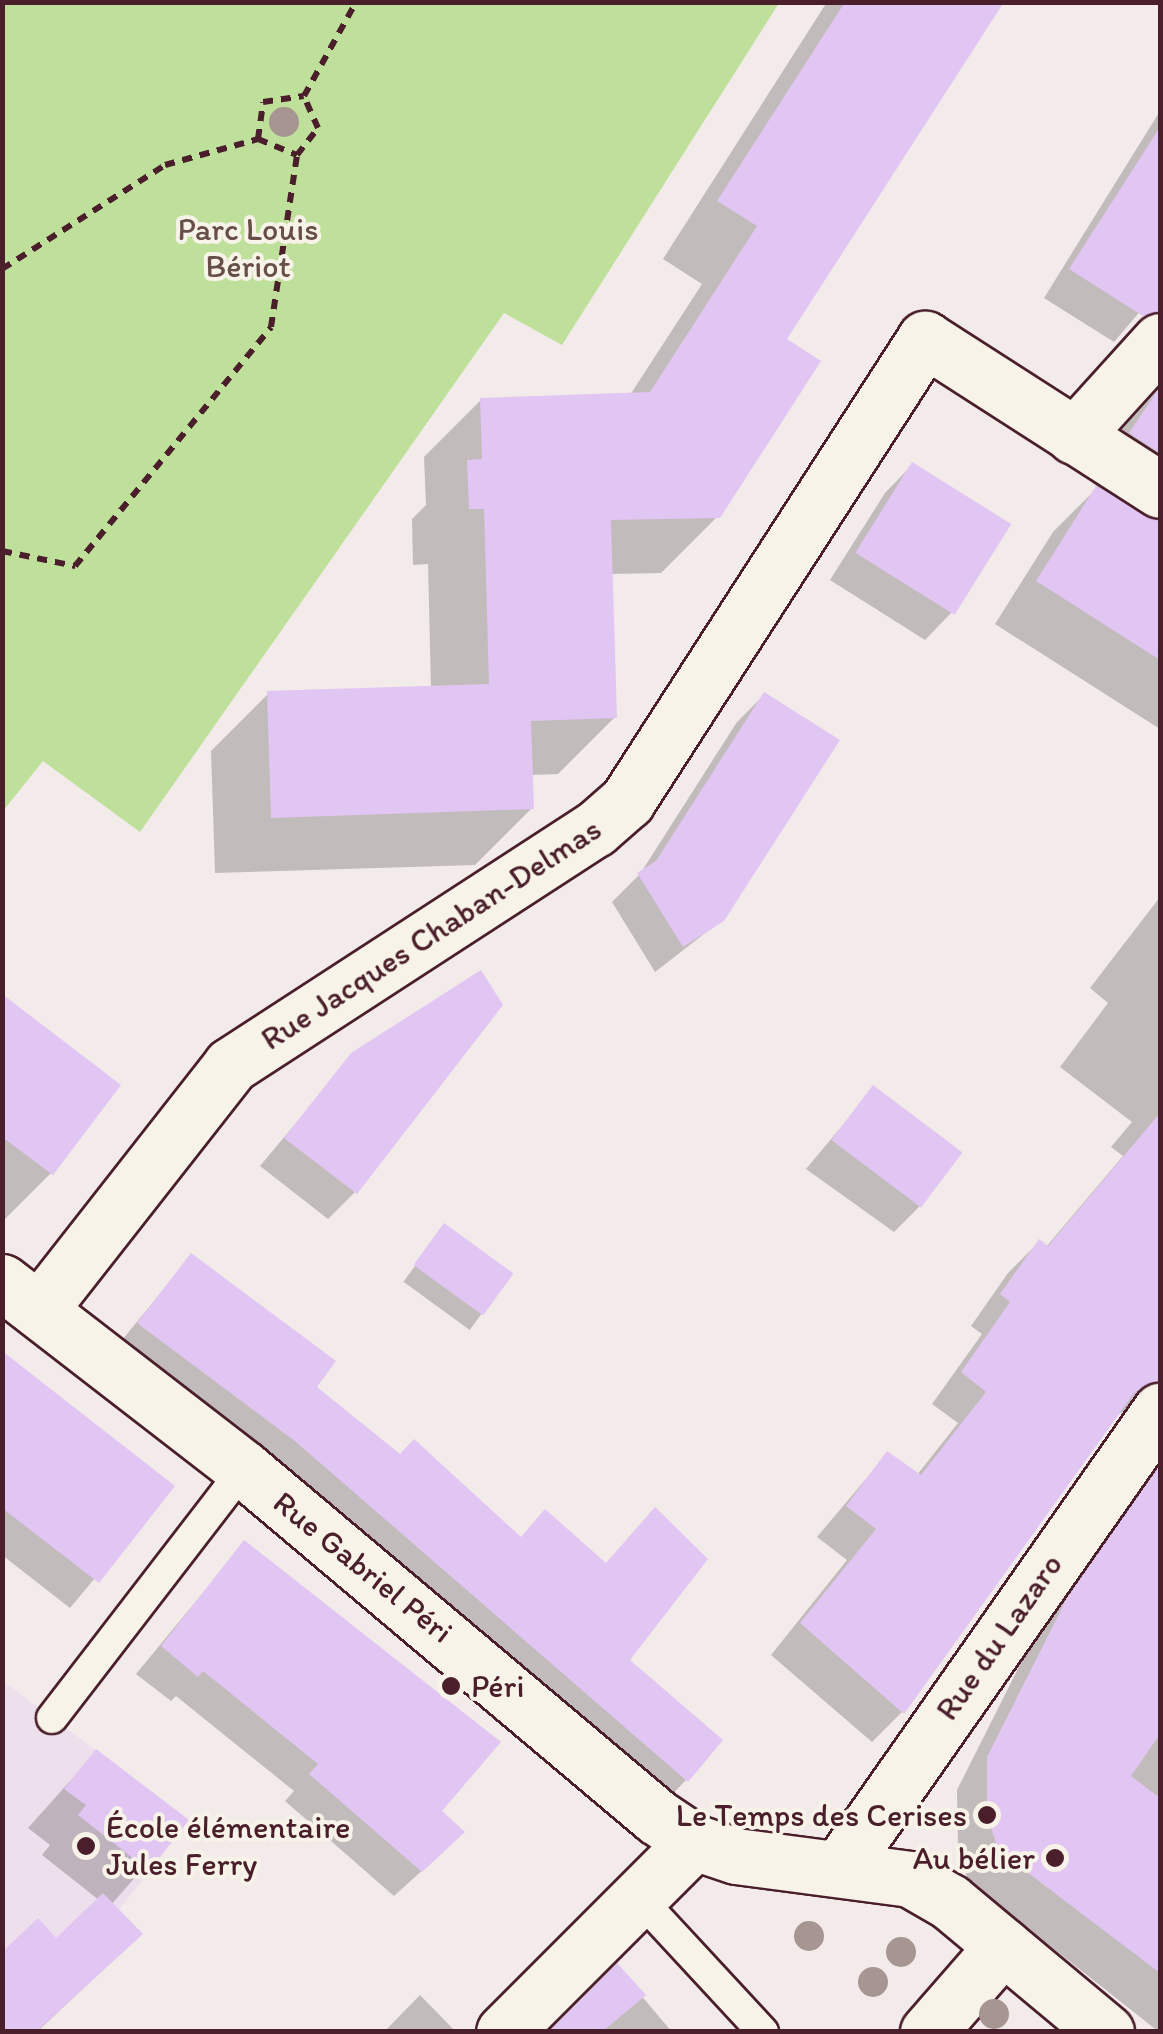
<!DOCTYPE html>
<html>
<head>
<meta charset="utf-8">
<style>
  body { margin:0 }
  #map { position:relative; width:1163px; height:2034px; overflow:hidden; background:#f3eaea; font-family:Itim,sans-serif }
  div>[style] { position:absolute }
  .built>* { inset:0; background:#eedfed }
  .green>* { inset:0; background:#bfe09a }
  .shadow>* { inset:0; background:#0003; transform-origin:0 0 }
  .building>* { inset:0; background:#e1c5f3; transform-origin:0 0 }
  .path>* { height:6px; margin-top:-3px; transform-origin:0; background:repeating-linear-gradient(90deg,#4a1f2b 0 10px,transparent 0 18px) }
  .roads { filter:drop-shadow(2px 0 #4a1f2b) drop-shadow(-2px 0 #4a1f2b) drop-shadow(0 2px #4a1f2b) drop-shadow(0 -2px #4a1f2b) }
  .lane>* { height:30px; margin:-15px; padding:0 15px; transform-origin:15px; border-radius:15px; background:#f7f3e8 }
  .street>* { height:55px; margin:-27.5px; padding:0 27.5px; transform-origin:27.5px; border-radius:27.5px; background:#f7f3e8 }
  .secondary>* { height:55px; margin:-27.5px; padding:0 27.5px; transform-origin:27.5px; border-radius:27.5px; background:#f7f3e8 }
  .trees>* { width:30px; height:30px; margin:-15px; border-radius:50%; background:#a69590 }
  .dots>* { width:28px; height:28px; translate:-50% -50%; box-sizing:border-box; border:5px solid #f7f3e8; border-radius:50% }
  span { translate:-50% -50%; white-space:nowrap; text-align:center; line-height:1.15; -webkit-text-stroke:8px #f7f3e8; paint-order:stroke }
  .park-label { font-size:32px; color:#674f47 }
  .street-label { font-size:32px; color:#4a1f2b }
  .poi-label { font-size:32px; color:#4a1f2b }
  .left { translate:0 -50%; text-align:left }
  .right { translate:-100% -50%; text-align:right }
  .frame { position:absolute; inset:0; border:5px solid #4a1f2b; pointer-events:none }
</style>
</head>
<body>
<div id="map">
  <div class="built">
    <div style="clip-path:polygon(3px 1681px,189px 1820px,98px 1937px,3px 2026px)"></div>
  </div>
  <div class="green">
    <div style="clip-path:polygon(3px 2px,779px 3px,562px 345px,504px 313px,140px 832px,43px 761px,3px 811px)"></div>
  </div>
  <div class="shadow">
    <div style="clip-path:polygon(827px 2px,996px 2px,784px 340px,718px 516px,661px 573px,610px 574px,615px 717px,558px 774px,530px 775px,532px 808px,475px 865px,215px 873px,211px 751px,268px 694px,431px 689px,428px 564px,413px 565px,412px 519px,426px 505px,424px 457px,481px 400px,630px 395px,702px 284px,663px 259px)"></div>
    <div style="clip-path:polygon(1160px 111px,1160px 288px,1114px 342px,1044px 298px)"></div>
    <div style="clip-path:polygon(1160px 388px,1160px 729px,995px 624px,1053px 532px,1096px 489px,1106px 495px,1082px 473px)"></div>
    <div style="clip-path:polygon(912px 465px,952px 612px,925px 640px,830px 580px,885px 493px)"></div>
    <div style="clip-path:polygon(764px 695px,722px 920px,655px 972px,612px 902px,640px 874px,737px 722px)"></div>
    <div style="clip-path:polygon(1160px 897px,1160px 1442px,1130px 1409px,1114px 1416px,902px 1712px,872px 1742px,771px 1655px,847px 1560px,817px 1537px,887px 1454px,917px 1475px,958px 1423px,932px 1404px,982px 1334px,971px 1326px,1008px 1273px,1039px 1242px,1046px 1247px,1123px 1156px,1111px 1147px,1132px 1122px,1060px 1067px,1108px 1003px,1090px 988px)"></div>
    <div style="clip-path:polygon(2px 997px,51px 1173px,4px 1220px,2px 1219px)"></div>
    <div style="clip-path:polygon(353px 1055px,355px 1192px,328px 1219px,260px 1166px)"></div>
    <div style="clip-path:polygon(873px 1089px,921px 1205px,894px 1232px,806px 1169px)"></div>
    <div style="left:444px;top:1226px;width:82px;height:69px;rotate:36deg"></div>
    <div style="clip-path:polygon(191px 1256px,313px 1388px,627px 1660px,686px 1780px,660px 1807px,113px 1351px)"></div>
    <div style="clip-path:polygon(2px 1355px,171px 1487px,70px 1608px,2px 1555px)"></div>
    <div style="clip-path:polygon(1160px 1448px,1160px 2032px,1159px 2032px,968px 1881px,958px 1847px,957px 1790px,1037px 1631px)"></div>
    <div style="clip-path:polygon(244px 1543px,439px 1811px,436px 1858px,394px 1896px,285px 1801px,294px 1791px,176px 1696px,171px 1701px,136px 1674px)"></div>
    <div style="clip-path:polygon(96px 1752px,185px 1820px,111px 1905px,108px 1965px,37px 2032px,2px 2032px,56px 1941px,99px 1900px,42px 1855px,50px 1845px,28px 1828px)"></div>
    <div style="clip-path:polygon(617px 1967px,672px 2032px,548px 2032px)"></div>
    <div style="clip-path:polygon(420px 1995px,456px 2032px,384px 2032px)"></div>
  </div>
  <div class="building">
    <div style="clip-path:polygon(845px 2px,1004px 2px,787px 339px,821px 361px,720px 518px,611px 520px,617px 718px,531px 721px,534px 809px,271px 818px,267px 691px,489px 684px,484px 509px,469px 509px,467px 460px,482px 459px,480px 398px,650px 392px,757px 226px,717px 201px)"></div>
    <div style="clip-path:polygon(1160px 127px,1160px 311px,1143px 316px,1069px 269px)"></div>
    <div style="clip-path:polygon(1160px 387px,1160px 453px,1129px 433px)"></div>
    <div style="left:912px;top:462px;width:117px;height:107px;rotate:32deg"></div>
    <div style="clip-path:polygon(1096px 486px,1160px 521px,1160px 660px,1036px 581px)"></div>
    <div style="clip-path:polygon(764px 692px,840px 740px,724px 921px,683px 947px,637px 873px,656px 861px)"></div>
    <div style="clip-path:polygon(481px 970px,503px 1005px,357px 1194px,284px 1138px,351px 1053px)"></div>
    <div style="clip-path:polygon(2px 994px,121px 1085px,53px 1175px,2px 1137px)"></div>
    <div style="left:873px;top:1085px;width:112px;height:69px;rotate:37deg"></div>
    <div style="clip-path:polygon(1160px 1113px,1160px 1380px,1134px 1393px,904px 1714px,800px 1623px,876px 1529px,846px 1506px,887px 1451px,921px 1475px,986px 1392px,961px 1372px,1010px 1302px,1000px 1294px,1039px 1239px,1048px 1246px)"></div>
    <div style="left:444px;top:1223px;width:86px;height:52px;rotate:36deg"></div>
    <div style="clip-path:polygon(191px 1253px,336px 1361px,317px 1387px,400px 1454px,414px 1439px,521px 1537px,545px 1509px,606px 1563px,655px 1507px,708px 1559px,630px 1660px,723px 1740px,688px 1782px,296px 1442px,137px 1323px)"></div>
    <div style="clip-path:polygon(2px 1351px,175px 1486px,99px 1583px,2px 1508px)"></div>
    <div style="clip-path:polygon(1160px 1465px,1160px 1734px,1131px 1776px,1160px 1798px,1160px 1973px,998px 1850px,987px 1815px,987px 1757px,1067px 1598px)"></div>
    <div style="clip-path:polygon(244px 1540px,501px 1742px,442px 1811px,465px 1832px,422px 1872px,309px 1774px,318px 1764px,203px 1671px,198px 1677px,161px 1646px)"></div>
    <div style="clip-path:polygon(96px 1749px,189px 1820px,149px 1871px,78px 1815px,86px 1805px,64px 1789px)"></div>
    <div style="clip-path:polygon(103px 1893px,143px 1934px,36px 2032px,2px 2032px,2px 1952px,38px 1918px,56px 1938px)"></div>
    <div style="clip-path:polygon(617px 1963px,646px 1995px,602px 2032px,549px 2032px)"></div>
  </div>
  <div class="path">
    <div style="left:258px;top:139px;width:42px;rotate:22.3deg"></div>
    <div style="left:297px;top:155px;width:34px;rotate:-52deg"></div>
    <div style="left:318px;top:128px;width:35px;rotate:-114deg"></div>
    <div style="left:2px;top:269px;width:193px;rotate:-32.5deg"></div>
    <div style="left:165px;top:165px;width:97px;rotate:-15.6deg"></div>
    <div style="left:258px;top:139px;width:37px;rotate:-82deg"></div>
    <div style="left:263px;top:102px;width:41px;rotate:-8.3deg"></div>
    <div style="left:304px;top:96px;width:107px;rotate:-61deg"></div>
    <div style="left:2px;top:551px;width:75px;rotate:11.6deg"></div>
    <div style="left:75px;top:566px;width:309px;rotate:-50.6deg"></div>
    <div style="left:271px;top:327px;width:174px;rotate:-81.4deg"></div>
  </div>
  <div class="roads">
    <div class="lane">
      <div style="left:52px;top:1718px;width:314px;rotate:-52.4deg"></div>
      <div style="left:638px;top:1897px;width:184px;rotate:47.2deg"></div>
    </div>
    <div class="street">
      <div style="left:1074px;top:436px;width:128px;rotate:-47.8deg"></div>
      <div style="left:39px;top:1310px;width:311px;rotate:-51.9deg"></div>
      <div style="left:231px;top:1065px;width:434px;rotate:-33deg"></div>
      <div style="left:595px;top:829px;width:43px;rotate:-41.2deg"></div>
      <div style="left:627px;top:801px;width:550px;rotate:-57.18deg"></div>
      <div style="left:925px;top:339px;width:279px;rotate:32.7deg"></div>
      <div style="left:504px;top:2032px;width:269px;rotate:-45deg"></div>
      <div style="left:928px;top:2032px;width:114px;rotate:-48.9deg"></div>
    </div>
    <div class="secondary">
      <div style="left:2px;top:1282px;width:306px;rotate:37.7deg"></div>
      <div style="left:244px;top:1469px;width:540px;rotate:40.12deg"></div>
      <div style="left:657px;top:1817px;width:45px;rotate:34deg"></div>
      <div style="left:694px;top:1842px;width:44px;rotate:18.4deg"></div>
      <div style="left:736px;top:1856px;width:176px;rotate:7.5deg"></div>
      <div style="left:910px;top:1879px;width:46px;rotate:29.9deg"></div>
      <div style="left:950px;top:1902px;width:203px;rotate:39.8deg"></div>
      <div style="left:841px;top:1866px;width:556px;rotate:-54.97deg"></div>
    </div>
  </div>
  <div class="trees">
    <div style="left:284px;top:122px"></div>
    <div style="left:809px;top:1936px"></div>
    <div style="left:901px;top:1952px"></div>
    <div style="left:873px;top:1982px"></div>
    <div style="left:994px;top:2014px"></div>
  </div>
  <div class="dots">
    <div style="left:451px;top:1686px;background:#4a1f2b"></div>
    <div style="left:987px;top:1815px;background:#4a1f2b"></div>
    <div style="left:86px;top:1846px;background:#4a1f2b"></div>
    <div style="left:1055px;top:1858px;background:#4a1f2b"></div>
  </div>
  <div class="park-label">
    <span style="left:248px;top:248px">Parc Louis<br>Bériot</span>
  </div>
  <div class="street-label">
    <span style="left:431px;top:934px;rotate:-33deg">Rue Jacques Chaban-Delmas</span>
    <span style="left:363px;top:1567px;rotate:39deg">Rue Gabriel Péri</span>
    <span style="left:999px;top:1637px;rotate:-55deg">Rue du Lazaro</span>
  </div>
  <div class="poi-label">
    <span class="left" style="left:471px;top:1686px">Péri</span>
    <span class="right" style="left:967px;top:1815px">Le Temps des Cerises</span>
    <span class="left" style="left:106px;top:1846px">École élémentaire<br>Jules Ferry</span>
    <span class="right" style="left:1035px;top:1858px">Au bélier</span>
  </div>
  <div class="frame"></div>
</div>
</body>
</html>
